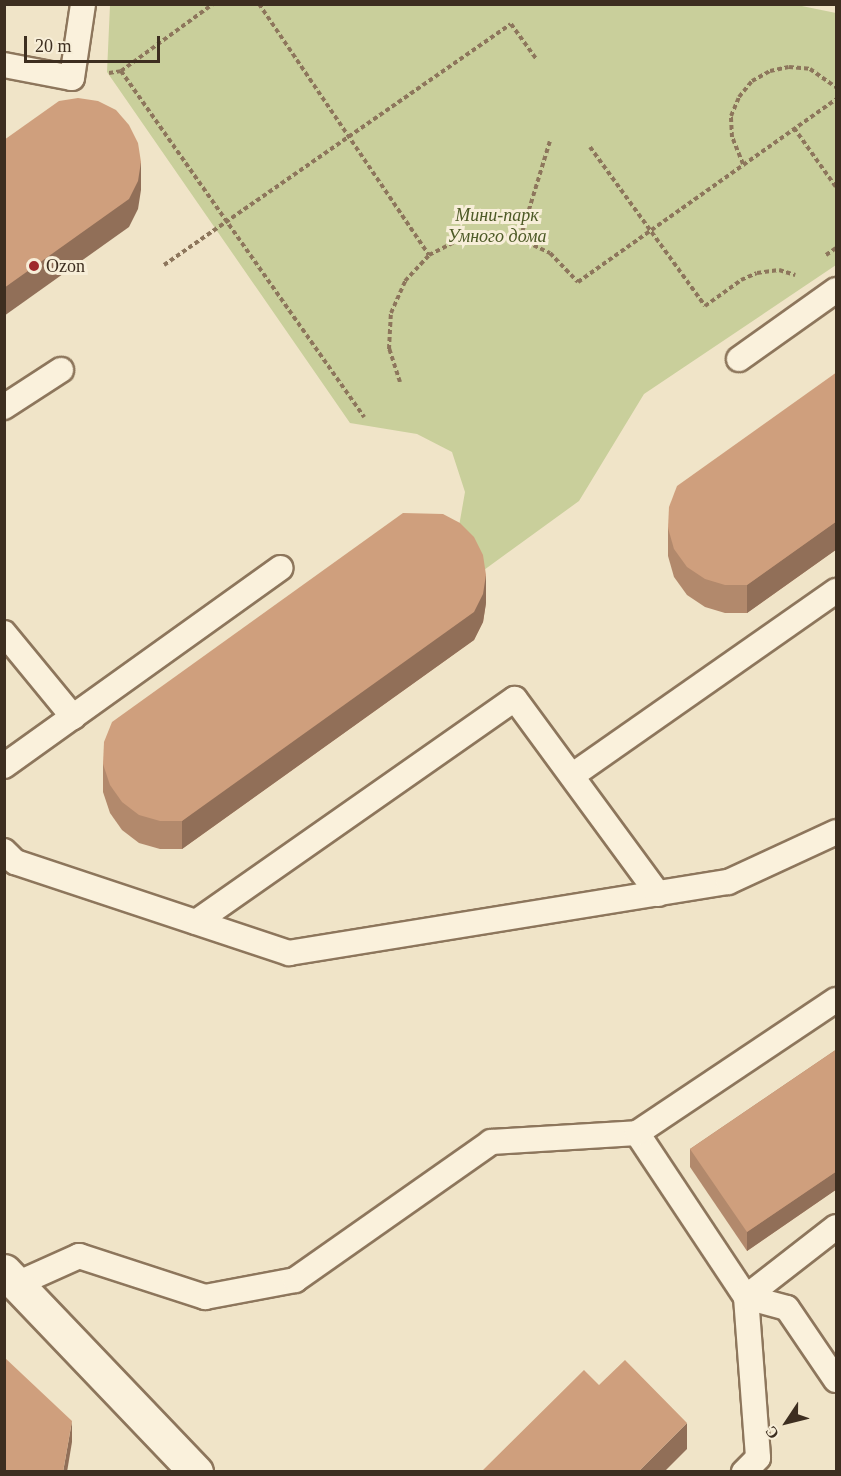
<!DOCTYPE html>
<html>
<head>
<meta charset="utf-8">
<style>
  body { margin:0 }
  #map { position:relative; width:841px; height:1476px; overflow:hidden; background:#f0e4c8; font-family:Georgia,serif }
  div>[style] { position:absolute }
  .green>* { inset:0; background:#c9cf9b }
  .path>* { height:4px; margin-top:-2px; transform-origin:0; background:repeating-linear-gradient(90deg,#8d765c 0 4.5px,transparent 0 7.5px) }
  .roads { filter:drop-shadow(2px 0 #8d765c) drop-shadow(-2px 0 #8d765c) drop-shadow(0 2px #8d765c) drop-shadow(0 -2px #8d765c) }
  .service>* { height:24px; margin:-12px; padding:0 12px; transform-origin:12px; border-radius:12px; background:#faf1dc }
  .minor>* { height:33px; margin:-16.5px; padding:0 16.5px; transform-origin:16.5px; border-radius:16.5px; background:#faf1dc }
  .wall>* { inset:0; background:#b2896c }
  .shaded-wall>* { inset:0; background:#916f58 }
  .building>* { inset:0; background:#cf9f7d }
  .dots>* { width:16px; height:16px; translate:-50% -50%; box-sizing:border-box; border:3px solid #f7eed8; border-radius:50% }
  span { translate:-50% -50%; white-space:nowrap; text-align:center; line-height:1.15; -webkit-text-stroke:6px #f7eed8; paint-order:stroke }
  .park-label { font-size:18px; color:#4d5a26; font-style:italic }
  .poi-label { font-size:18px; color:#3d2e20 }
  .left { translate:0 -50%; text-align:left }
  .frame { position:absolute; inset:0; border:6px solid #3d2e20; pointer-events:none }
  .north { position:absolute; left:757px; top:1392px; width:60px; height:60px; -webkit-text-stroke:4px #f7eed8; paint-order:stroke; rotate:235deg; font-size:16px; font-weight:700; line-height:24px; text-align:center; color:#3d2e20 }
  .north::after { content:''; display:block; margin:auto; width:21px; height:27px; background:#3d2e20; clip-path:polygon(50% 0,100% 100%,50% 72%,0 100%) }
  .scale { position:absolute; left:24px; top:36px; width:136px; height:27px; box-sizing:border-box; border:3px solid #3d2e20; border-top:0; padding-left:8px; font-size:18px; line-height:21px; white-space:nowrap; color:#3d2e20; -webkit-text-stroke:4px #f7eed8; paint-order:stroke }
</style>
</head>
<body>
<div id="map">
  <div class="green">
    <div style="clip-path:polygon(792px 4px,836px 13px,836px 265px,644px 394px,579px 501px,484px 570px,458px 532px,465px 492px,452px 452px,417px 434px,350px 423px,107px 72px,110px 5px)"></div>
  </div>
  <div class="path">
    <div style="left:259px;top:4px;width:303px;rotate:55.9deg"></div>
    <div style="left:121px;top:71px;width:114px;rotate:-36.1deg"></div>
    <div style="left:109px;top:73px;width:12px;rotate:-9deg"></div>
    <div style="left:121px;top:71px;width:423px;rotate:54.9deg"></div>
    <div style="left:794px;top:128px;width:72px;rotate:54.6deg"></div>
    <div style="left:590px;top:147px;width:196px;rotate:54.1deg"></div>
    <div style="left:705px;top:306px;width:44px;rotate:-35.8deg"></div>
    <div style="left:741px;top:280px;width:17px;rotate:-24deg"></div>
    <div style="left:757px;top:273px;width:22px;rotate:-8deg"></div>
    <div style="left:779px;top:270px;width:17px;rotate:17deg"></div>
    <div style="left:743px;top:164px;width:29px;rotate:-112deg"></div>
    <div style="left:732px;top:137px;width:21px;rotate:-93deg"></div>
    <div style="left:731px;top:116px;width:21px;rotate:-67deg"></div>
    <div style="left:739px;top:97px;width:21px;rotate:-51deg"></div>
    <div style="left:752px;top:81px;width:21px;rotate:-29deg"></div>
    <div style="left:770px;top:71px;width:19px;rotate:-12deg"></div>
    <div style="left:789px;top:67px;width:21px;rotate:5deg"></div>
    <div style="left:810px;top:69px;width:32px;rotate:35deg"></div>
    <div style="left:520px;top:239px;width:102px;rotate:-73deg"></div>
    <div style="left:826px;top:255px;width:12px;rotate:-35deg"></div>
    <div style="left:164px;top:265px;width:422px;rotate:-34.8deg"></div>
    <div style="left:511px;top:24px;width:44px;rotate:54.2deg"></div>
    <div style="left:400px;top:382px;width:35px;rotate:-108deg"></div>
    <div style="left:389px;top:349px;width:36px;rotate:-87deg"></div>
    <div style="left:391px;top:313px;width:35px;rotate:-66deg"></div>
    <div style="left:405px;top:281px;width:35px;rotate:-47deg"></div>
    <div style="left:429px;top:255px;width:33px;rotate:-27deg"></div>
    <div style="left:458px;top:240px;width:32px;rotate:-11deg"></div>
    <div style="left:489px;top:234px;width:31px;rotate:9deg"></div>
    <div style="left:520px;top:239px;width:33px;rotate:25deg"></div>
    <div style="left:550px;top:253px;width:40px;rotate:46deg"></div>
    <div style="left:578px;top:282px;width:316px;rotate:-35.3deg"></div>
  </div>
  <div class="roads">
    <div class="service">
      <div style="left:4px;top:65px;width:69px;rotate:10.8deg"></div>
      <div style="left:72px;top:78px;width:75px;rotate:-81.5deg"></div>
      <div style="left:739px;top:359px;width:119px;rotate:-35.4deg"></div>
      <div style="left:4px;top:407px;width:68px;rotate:-33deg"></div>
      <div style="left:4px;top:633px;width:109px;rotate:50.6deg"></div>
      <div style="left:4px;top:766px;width:340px;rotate:-35.6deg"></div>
      <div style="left:573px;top:775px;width:321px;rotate:-35deg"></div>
      <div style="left:4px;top:851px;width:16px;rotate:45deg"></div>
      <div style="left:15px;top:862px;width:289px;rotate:18.4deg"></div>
      <div style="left:289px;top:953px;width:445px;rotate:-9.2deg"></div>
      <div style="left:728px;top:882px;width:119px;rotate:-24.8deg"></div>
      <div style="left:196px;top:922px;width:389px;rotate:-35deg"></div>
      <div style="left:515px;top:699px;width:242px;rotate:53.7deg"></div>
      <div style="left:637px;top:1133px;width:197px;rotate:56.4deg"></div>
      <div style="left:746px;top:1297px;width:161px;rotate:85.7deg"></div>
      <div style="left:758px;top:1458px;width:20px;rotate:135deg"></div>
      <div style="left:836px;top:1227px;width:114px;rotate:142.1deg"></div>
      <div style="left:746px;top:1297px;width:42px;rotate:15deg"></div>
      <div style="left:787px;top:1308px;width:87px;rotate:55.8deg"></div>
      <div style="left:19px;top:1283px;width:66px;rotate:-24.2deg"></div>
      <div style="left:79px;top:1256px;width:133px;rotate:18deg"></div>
      <div style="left:205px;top:1297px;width:92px;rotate:-10.7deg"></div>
      <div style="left:295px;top:1280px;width:240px;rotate:-35.1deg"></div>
      <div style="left:491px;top:1142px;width:146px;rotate:-3.5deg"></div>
      <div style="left:637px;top:1133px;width:239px;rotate:-33.8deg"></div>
    </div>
    <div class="minor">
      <div style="left:4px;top:1271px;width:278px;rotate:46.3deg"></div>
    </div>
  </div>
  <div class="wall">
    <div style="clip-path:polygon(837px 372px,837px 549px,747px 613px,725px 613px,705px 607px,687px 595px,674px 577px,668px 556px,668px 528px)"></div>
    <div style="clip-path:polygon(486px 603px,483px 622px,474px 640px,182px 849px,160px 849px,139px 843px,122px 830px,110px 813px,103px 792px,103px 764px)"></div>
    <div style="clip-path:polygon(837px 1049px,837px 1189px,747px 1251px,690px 1167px,690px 1149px)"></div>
  </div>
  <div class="shaded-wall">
    <div style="clip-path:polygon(141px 162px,141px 190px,138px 209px,129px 227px,4px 316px,4px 288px)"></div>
    <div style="clip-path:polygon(837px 521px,837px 549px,747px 613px,747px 585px)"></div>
    <div style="clip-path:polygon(486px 575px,486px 603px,483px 622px,474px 640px,182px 849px,182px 821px)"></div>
    <div style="clip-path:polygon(837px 1171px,837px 1189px,747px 1251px,747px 1232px)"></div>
    <div style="clip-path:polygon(72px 1421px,72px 1442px,67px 1472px,63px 1472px)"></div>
    <div style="clip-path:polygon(687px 1423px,687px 1449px,664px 1472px,638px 1472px)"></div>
  </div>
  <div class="building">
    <div style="clip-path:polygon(78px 98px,98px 101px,116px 110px,129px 125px,138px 143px,141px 162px,138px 181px,129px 199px,4px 288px,4px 140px,59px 101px)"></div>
    <div style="clip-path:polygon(837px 372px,837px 521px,747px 585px,725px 585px,705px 579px,687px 567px,674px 549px,668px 528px,669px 507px,677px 486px)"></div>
    <div style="clip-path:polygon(403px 513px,443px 514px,460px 523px,474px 537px,483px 555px,486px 575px,483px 594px,474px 612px,182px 821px,160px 821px,139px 815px,122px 802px,110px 785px,103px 764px,104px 742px,112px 722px)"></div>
    <div style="clip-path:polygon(837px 1049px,837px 1171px,747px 1232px,690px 1149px)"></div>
    <div style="clip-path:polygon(4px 1357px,72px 1421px,63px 1472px,4px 1472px)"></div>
    <div style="clip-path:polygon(625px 1360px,687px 1423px,638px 1472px,481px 1472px,584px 1370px,599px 1385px)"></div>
  </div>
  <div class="dots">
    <div style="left:34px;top:266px;background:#9e2a2b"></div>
  </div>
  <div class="park-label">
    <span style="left:497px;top:226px">Мини-парк<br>Умного дома</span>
  </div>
  <div class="poi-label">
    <span class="left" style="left:46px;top:266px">Ozon</span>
  </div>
  <div class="frame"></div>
  <div class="north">С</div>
  <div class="scale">20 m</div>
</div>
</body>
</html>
